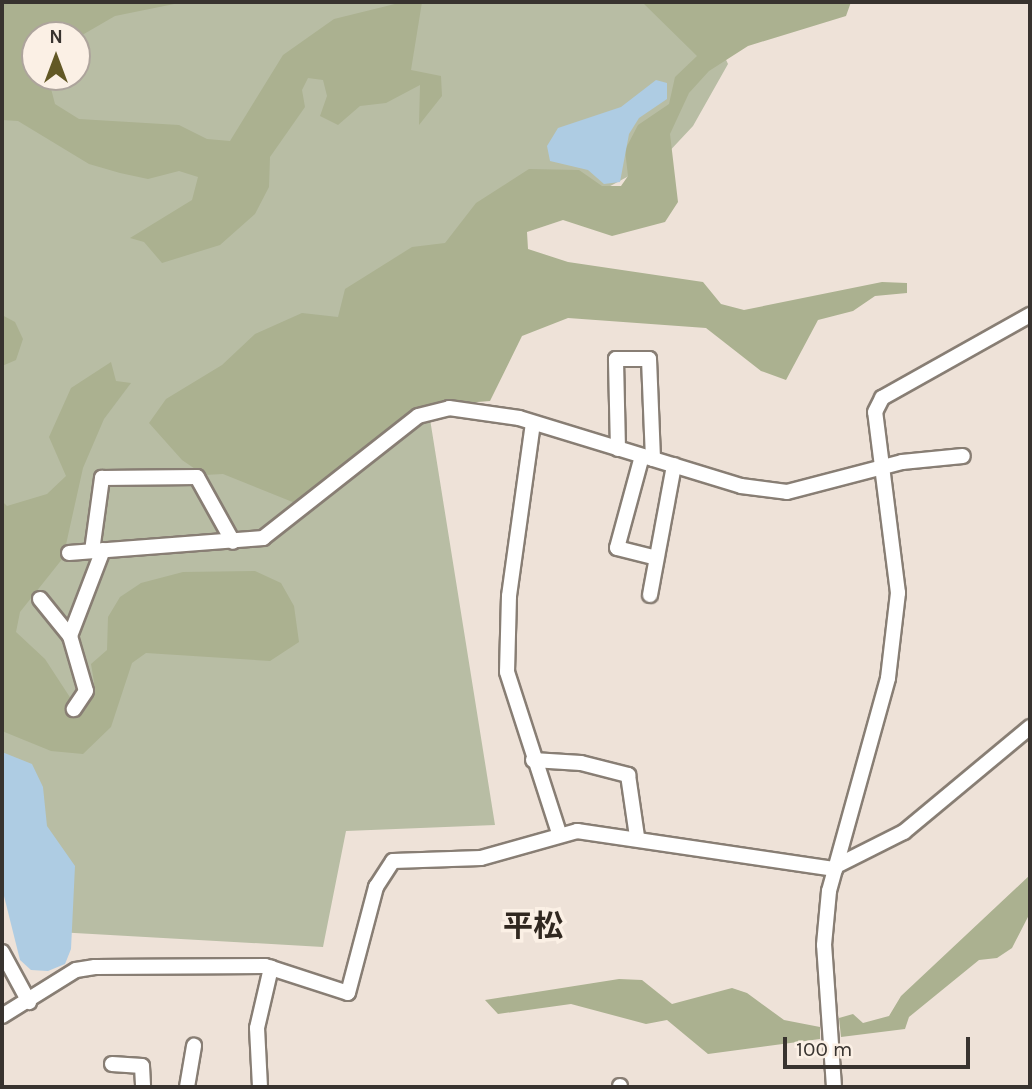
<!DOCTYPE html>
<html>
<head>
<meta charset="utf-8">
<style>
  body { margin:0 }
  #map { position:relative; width:1032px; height:1089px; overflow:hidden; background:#eee2d8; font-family:Karla,"Noto Sans JP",sans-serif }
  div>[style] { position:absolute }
  .green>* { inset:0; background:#b8bda4 }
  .forest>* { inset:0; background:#abb190 }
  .water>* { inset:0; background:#aecce3 }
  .roads { filter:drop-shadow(2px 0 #887e74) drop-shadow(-2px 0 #887e74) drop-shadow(0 2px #887e74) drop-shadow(0 -2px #887e74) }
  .minor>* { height:14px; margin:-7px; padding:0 7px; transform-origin:7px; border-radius:7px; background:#fff }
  span { translate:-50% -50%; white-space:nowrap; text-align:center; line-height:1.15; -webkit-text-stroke:7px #fbf0e5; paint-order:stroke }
  .quarter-label { font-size:30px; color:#312820; font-weight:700 }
  .frame { position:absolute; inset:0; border:4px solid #38332f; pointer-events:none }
  .north { position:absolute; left:21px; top:21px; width:70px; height:70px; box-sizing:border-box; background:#fbf0e5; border:2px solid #ada49c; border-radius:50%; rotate:0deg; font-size:19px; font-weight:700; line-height:28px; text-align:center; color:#38332f }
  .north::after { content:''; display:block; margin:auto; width:24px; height:32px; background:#625825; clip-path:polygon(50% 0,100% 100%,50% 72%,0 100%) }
  .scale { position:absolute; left:783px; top:1037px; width:187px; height:32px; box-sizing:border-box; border:4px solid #38332f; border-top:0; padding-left:9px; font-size:21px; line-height:24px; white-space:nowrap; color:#38332f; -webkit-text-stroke:5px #fbf0e5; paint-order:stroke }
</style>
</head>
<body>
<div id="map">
  <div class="green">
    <div style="clip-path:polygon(evenodd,2px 2px,699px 2px,728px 64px,693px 126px,664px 157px,410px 294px,495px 825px,346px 831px,323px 947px,57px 932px,2px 811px,2px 2px,35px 35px,77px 35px,77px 77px,35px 77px,35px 35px)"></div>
  </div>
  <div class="forest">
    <div style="clip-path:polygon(2px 2px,184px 2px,115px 16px,77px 38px,35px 35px,35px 77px,48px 77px,55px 104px,79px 119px,179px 125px,207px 139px,230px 141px,283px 55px,334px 19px,403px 2px,422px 2px,411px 70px,441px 76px,442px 96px,419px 125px,420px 85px,386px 103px,360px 106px,338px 125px,320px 116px,327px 96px,323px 80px,308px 78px,302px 90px,305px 107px,270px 157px,269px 187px,255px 214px,220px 245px,162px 263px,144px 242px,130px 238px,192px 200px,198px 177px,179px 171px,148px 179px,120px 173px,89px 164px,18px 121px,2px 120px)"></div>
    <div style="clip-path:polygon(642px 2px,851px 2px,846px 16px,748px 46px,709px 71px,689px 93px,670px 134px,678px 202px,665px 222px,612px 236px,563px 220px,527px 232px,528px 249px,568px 262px,703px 282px,721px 304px,744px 310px,882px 282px,907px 283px,907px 293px,875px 296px,853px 311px,818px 320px,786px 380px,761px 371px,706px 328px,568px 318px,522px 336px,490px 401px,416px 407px,300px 505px,223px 474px,204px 475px,182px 460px,149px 423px,166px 399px,222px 365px,255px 334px,302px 313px,338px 317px,345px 289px,412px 247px,445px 243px,476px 203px,529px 169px,579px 170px,602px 186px,621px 186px,628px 176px,625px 150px,638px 125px,669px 104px,675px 77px,697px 56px)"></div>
    <div style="clip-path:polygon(2px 315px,15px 322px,23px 339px,16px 360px,2px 366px)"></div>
    <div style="clip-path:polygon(111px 362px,116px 381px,131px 383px,104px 419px,83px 468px,63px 558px,20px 612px,16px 632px,45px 659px,75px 705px,87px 699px,94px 682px,91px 664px,107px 650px,108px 617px,120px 597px,141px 583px,183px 572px,255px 571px,281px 583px,294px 606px,299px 642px,270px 661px,146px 653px,132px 663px,111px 727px,83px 754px,51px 751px,2px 731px,2px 501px,7px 506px,47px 494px,66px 476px,49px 437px,71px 388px)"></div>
    <div style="clip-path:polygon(1030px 875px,1030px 913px,1012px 948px,997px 958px,979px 960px,909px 1017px,905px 1029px,841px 1037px,839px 1018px,853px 1014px,863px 1023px,889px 1016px,901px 996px)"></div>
    <div style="clip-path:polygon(619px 979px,642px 980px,672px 1004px,732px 988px,747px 993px,784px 1020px,820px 1027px,820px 1039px,708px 1054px,667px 1020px,646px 1024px,571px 1004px,498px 1014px,485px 1000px)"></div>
  </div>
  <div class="water">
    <div style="clip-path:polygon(656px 80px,667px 83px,667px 99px,639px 118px,629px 134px,620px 182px,604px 184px,588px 170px,550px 161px,547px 146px,558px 128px,621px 107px)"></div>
    <div style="clip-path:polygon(2px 752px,32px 764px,43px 787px,47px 826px,75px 866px,71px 949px,65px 964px,48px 971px,31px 970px,20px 960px,3px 892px)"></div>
  </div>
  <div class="roads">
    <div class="minor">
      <div style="left:533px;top:423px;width:175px;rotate:97.9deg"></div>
      <div style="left:509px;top:596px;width:76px;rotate:91.5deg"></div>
      <div style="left:507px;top:672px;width:169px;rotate:72.1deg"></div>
      <div style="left:618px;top:449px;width:90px;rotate:-91.3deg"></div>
      <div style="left:616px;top:359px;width:33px"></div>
      <div style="left:649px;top:359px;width:100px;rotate:87.7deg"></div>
      <div style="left:642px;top:456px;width:95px;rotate:105.2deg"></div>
      <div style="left:617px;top:548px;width:37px;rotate:14deg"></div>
      <div style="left:92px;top:551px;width:74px;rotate:-82.2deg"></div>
      <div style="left:102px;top:478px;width:95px;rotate:-0.6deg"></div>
      <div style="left:197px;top:477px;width:74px;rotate:61deg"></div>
      <div style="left:69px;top:553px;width:195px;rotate:-4.4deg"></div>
      <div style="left:263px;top:538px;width:197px;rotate:-38.2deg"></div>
      <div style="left:418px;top:416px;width:32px;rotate:-14deg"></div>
      <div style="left:449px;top:408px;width:71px;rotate:8.1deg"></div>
      <div style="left:519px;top:418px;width:232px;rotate:17deg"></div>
      <div style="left:741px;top:486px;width:46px;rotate:7.4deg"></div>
      <div style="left:787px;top:492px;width:119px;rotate:-14.6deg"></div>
      <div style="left:902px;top:462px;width:61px;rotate:-5.6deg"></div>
      <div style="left:650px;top:595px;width:132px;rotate:-79.5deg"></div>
      <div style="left:40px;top:599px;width:48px;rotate:51deg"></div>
      <div style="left:70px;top:636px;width:57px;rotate:73.8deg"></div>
      <div style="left:86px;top:691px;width:22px;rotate:124deg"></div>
      <div style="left:70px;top:636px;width:92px;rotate:-69deg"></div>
      <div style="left:533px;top:760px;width:48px;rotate:3.6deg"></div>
      <div style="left:581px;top:763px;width:49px;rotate:14.3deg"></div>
      <div style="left:628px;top:775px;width:63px;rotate:81.7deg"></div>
      <div style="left:836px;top:866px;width:76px;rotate:-26.6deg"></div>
      <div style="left:904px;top:832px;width:164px;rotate:-39.8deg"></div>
      <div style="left:2px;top:952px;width:57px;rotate:61.6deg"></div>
      <div style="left:2px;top:1016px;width:87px;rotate:-31.9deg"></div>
      <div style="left:76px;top:970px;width:19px;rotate:-9deg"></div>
      <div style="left:95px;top:967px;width:170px;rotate:-0.3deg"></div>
      <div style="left:265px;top:966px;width:87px;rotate:18deg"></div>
      <div style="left:348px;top:993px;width:110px;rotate:-75.2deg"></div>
      <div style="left:376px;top:887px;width:31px;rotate:-57deg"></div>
      <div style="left:393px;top:861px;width:88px;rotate:-2deg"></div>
      <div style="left:481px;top:858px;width:100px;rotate:-15.7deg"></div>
      <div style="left:577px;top:831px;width:261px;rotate:8.4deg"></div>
      <div style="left:112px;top:1064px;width:30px;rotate:4deg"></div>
      <div style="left:142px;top:1066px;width:21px;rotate:87deg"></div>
      <div style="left:620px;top:1086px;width:1px;rotate:90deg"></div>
      <div style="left:187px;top:1087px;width:42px;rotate:-80.3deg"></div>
      <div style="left:260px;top:1087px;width:59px;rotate:-92.9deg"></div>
      <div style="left:257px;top:1028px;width:62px;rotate:-76.9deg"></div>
      <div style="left:834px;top:1087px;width:142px;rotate:-94deg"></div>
      <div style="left:824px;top:945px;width:54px;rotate:-84.7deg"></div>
      <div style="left:829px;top:891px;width:221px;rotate:-74.5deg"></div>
      <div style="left:888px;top:678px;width:86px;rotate:-83.3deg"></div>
      <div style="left:898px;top:593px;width:182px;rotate:-97.2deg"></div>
      <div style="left:875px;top:412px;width:16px;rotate:-63deg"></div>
      <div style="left:882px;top:398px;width:170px;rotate:-29.3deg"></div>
    </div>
  </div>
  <div class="quarter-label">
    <span style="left:533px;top:926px">平松</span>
  </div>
  <div class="frame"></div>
  <div class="north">N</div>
  <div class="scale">100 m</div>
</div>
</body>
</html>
